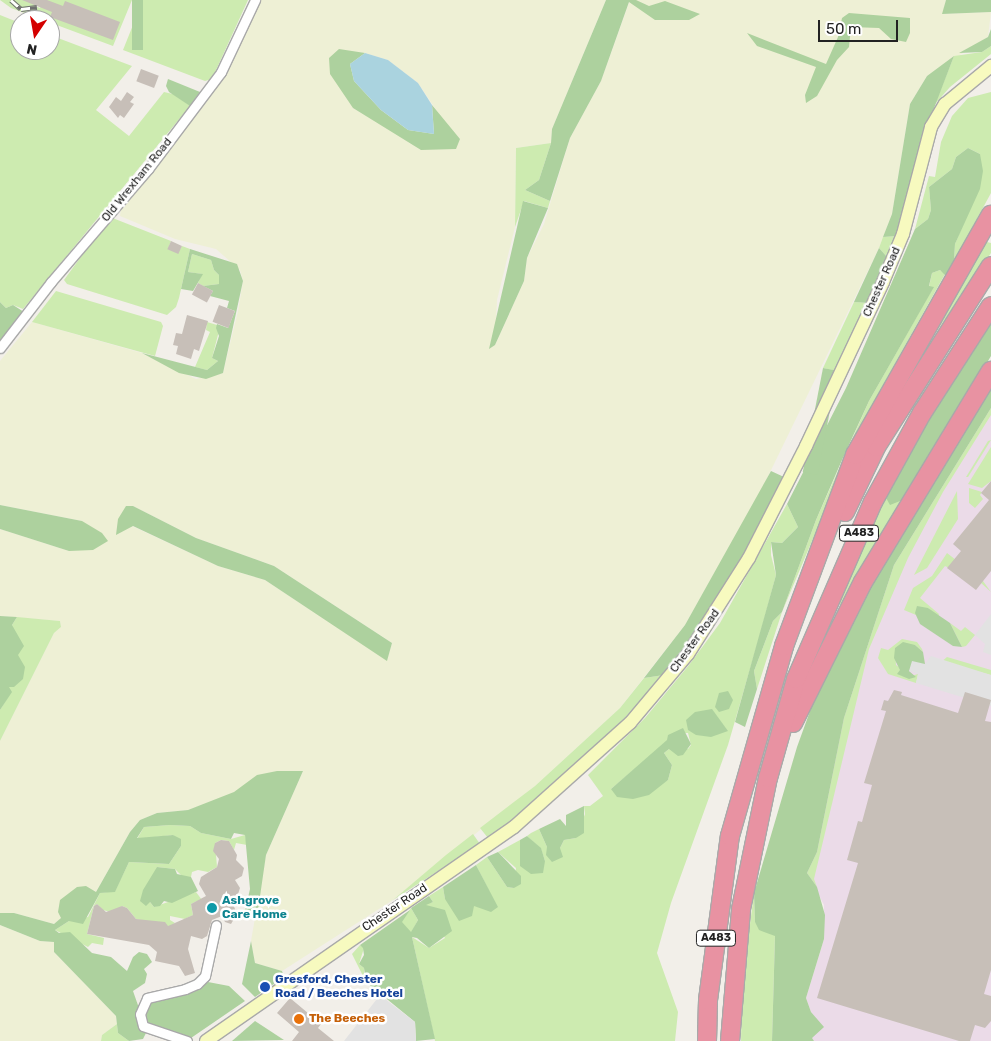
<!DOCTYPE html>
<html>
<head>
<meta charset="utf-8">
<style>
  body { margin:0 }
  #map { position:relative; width:991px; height:1041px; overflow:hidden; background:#f2efe9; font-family:Rubik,sans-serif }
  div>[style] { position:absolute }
  .industrial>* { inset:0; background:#ebdbe8 }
  .farmland>* { inset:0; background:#eef0d5 }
  .grass>* { inset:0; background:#cdebb0 }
  .forest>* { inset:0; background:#add19e; transform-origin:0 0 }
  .parking>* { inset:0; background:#e2e2e2 }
  .water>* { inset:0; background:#aad3df }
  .building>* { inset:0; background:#c7bfb8; transform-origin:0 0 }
  .roads { filter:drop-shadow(1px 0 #a9a9a9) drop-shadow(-1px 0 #a9a9a9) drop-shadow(0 1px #a9a9a9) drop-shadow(0 -1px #a9a9a9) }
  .street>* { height:9px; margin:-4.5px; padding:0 4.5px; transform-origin:4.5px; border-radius:4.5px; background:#fff }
  .secondary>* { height:12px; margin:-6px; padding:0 6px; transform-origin:6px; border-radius:6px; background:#f7fabf }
  .highway>* { height:18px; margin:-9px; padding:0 9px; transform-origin:9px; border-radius:9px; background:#e892a2 }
  .rail>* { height:5px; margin-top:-2.5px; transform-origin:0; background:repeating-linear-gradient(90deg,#fff 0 9px,#707070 0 18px); box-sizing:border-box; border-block:1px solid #707070 }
  .dots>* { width:14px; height:14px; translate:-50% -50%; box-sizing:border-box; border:2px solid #fff; border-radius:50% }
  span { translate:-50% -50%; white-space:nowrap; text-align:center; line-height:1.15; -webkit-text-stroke:5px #fff; paint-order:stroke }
  .shield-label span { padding:1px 4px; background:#fff; border:1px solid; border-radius:4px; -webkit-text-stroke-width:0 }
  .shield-label { font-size:11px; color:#222; font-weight:700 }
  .street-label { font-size:12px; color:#222 }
  .culture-label { font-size:12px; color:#0d838f; font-weight:700 }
  .left { translate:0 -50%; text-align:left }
  .transit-label { font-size:12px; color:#164399; font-weight:700 }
  .food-label { font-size:12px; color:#c56008; font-weight:700 }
  .north { position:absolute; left:10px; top:10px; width:50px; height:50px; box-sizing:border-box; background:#fff; border:1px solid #a7a7a7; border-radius:50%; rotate:192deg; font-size:14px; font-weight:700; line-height:20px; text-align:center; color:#222 }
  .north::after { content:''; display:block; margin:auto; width:18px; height:22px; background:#d40000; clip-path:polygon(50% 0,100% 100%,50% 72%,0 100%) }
  .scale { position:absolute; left:818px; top:20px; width:80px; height:22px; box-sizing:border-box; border:2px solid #222; border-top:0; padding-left:6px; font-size:15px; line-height:18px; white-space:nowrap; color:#222; -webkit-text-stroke:4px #fff; paint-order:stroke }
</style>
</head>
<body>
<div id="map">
  <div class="industrial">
    <div style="clip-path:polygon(991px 408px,991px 1041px,814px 1041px,811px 1038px,821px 1025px,811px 1012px,806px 998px,824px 939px,824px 905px,807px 873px,844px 718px,894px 565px)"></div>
  </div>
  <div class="farmland">
    <div style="clip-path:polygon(evenodd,260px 0,606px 0,552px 129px,551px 143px,516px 148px,515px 227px,497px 300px,495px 345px,524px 281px,527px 258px,544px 224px,570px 138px,601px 81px,630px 0,946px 0,943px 14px,991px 12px,988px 37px,927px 76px,910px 104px,892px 214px,879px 248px,758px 497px,685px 625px,620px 708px,535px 786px,393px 900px,282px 971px,255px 963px,251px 941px,266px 855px,303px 771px,188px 810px,157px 813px,140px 820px,130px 832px,96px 892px,54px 924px,14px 913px,0 913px,0 741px,54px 633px,61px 627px,60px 621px,0 616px,0 529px,69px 551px,82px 521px,0 505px,0 361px,32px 322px,142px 353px,196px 379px,223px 373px,238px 311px,243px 281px,240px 270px,216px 249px,175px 239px,120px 216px,121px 208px,134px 189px,194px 117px,222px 76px,260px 0,365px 53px,388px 60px,418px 83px,447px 126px,460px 139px,377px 122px,353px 108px,365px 53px,260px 0,133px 506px,196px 538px,274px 566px,392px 643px,387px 660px,265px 580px,218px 566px,132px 526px,133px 506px)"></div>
    <div style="clip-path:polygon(0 925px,40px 941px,55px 942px,54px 952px,116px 1016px,117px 1024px,102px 1035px,101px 1041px,0 1041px)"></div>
  </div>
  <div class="grass">
    <div style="clip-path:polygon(0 0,37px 0,35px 6px,40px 8px,43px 0,132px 0,113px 46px,11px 8px)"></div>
    <div style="clip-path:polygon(143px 0,248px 0,212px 79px,205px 81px,123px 50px)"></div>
    <div style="clip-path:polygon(0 15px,20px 23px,20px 50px,50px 50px,50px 35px,132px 66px,96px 110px,129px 136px,164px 92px,177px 95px,190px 106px,23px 309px,13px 305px,6px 308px,0 302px)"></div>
    <div style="clip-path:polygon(991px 46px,991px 54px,950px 87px,935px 104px,954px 56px,982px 52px)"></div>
    <div style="clip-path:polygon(991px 92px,991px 193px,954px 261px,955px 244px,965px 220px,980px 154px,968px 148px,956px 157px,952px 169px,929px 187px,931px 210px,928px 219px,915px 229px,929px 176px,935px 177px,941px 142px,952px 116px,968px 98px)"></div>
    <div style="clip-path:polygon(551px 143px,539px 180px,525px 190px,550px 201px,548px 208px,524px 201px,515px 227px,516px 148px)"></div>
    <div style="clip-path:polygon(110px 217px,171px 241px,168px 249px,178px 253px,182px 246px,190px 249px,179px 298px,176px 307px,167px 315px,67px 284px,64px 280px)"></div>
    <div style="clip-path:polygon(897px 236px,888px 258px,879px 248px,883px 237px)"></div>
    <div style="clip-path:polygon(979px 240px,991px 243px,991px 253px,925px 348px)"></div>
    <div style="clip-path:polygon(192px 254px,211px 260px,214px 270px,219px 275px,219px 284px,203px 286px,198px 283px,202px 274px,188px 272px)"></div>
    <div style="clip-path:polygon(940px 270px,945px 274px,878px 394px,842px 470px,782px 612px,757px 689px,754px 671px,773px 621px,782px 612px,816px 520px,869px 401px,933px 288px,929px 287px,932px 273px)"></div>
    <div style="clip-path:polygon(56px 291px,161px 322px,163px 326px,155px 356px,32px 322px)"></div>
    <div style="clip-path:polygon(854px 302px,868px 303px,838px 371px,823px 368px)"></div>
    <div style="clip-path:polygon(207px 322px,217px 325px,219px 331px,212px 358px,218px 361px,207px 370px,195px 367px,210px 332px,206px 330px)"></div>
    <div style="clip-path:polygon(991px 408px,991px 415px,943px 492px,908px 558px,869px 649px,814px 879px,817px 887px,807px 873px,817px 852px,844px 718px,894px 565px)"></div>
    <div style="clip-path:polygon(991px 440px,968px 477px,966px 477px,988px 441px)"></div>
    <div style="clip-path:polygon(991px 447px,991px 481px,982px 488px,968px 484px)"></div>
    <div style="clip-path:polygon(901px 461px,905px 499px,844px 605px,834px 602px)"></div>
    <div style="clip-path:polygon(969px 488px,982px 492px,980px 495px,983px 499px,975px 508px,969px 503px)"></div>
    <div style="clip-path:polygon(957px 491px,958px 519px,927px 568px,914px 575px)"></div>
    <div style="clip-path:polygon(evenodd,787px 504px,798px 527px,782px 543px,771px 542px,771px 555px,776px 575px,759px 638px,728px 745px,671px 903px,657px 953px,678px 1012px,675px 1041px,435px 1041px,412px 937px,429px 948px,445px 938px,425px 904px,433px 902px,429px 896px,443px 887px,445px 899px,474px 906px,497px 907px,476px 865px,487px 857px,507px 887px,514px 888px,516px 868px,498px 852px,520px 840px,520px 866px,545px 861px,541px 849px,527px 836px,531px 833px,539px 829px,547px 847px,560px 848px,564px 840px,576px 838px,585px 814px,584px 806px,590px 806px,603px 796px,588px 775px,645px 718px,689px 665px,720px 623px,787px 504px,677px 733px,688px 733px,691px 745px,688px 749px,669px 749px,664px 753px,672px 765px,668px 780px,659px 785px,611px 789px,677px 733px)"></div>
    <div style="clip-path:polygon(947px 553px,983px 581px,991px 592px,981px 583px,945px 566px,920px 598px,939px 614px,938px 617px,928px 608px,916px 615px,904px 610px,913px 588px,932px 576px)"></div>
    <div style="clip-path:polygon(17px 617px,60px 621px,61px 627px,54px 633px,0 741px,0 710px,11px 692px,8px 687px,18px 655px,12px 625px)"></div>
    <div style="clip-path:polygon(950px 623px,961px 631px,965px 627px,975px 635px,966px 646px,962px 647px)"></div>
    <div style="clip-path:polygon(902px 639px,917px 642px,922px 649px,923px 652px,915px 645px,895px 648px,896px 665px,911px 676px,918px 674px,916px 683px,888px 674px,878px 658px,881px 648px,888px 650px)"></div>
    <div style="clip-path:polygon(947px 657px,991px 670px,991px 675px,941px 662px)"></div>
    <div style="clip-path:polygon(664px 675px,599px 746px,548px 793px,488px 838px,480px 828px,535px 786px,620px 708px,644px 678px)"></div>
    <div style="clip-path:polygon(170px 825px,190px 826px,201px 833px,231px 839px,245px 835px,247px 845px,236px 843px,234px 850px,229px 841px,221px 840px,215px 843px,217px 867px,208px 872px,198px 870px,192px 872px,191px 877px,184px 878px,175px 869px,157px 867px,150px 902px,154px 907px,196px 892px,205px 904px,197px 901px,191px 904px,193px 915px,185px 919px,170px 916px,170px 920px,175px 923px,168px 927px,136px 919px,127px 908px,122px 906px,114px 913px,103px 910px,97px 904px,94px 906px,87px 934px,104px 938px,103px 945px,92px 943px,88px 947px,55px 930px,69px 921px,88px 917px,100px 893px,115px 891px,129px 862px,169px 864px,181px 846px,173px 835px,137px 839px,144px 827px)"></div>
    <div style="clip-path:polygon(473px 834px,480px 844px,393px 900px,446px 855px)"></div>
    <div style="clip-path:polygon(754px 893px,755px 922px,775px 935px,772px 1041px,741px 1041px,742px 986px)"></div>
    <div style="clip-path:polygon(411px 908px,418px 920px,411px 933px,401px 922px)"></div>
    <div style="clip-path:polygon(360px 945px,364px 948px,359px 964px,364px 968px,364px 978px,352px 954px)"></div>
    <div style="clip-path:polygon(117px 1024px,118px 1033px,129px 1041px,101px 1041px,102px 1035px)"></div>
  </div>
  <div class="forest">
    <div style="left:132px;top:0;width:11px;height:50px"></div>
    <div style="clip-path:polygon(606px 0,636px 0,649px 6px,665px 1px,700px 14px,689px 20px,655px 20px,629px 2px,601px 81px,570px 138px,550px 201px,525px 190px,539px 180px,551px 143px,552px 129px)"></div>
    <div style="clip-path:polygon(946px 0,991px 0,991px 12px,942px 14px)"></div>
    <div style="clip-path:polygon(849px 13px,910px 18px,910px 33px,906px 42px,891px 39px,879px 28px,851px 27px,849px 47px,837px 60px,817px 96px,806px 103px,805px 95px,816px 67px,757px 46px,747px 33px,826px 64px,838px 37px,842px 18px)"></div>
    <div style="clip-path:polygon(991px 29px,991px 46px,982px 52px,959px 53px,988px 37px)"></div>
    <div style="clip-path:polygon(339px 49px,365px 53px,350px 64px,354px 81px,381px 110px,408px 130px,434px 134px,432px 105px,460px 139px,456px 149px,421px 150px,353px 108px,330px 74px,329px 58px)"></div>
    <div style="clip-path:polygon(954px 56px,928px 124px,897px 236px,883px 237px,892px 214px,910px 104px,927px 76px)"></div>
    <div style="clip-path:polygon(168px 79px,200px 92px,190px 106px,169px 92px,166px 86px)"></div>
    <div style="clip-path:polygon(968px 148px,980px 154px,983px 171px,980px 189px,955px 244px,954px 261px,946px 276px,940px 270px,932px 273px,929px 286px,934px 287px,869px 401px,842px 460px,816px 520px,782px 612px,773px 621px,754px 671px,757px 689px,745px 727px,735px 722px,776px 575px,771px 542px,782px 543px,798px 527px,787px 504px,846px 388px,915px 229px,928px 219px,931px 210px,929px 187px,952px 169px,956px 157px)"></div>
    <div style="clip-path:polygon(523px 201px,548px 208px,527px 258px,524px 281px,495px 345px,489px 349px)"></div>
    <div style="clip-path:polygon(879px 248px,888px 258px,868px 303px,854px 302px)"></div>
    <div style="clip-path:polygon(190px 249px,237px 264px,243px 281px,223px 373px,206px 379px,179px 373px,142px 353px,207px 370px,218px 361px,212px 358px,219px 336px,216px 328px,217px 324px,228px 328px,235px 311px,227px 308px,229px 301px,210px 296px,213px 291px,203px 286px,219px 284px,219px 275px,214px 270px,211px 260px,192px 254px,188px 272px,203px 274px,193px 291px,181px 289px)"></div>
    <div style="clip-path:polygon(0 302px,6px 308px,13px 305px,24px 312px,0 344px)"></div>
    <div style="clip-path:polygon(991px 319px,991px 356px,905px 499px,890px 505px,885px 496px,935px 405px)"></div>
    <div style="left:823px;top:368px;width:15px;height:106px;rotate:11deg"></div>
    <div style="clip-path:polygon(991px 387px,991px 408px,894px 565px,844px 718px,817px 852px,807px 873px,817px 887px,825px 915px,824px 939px,806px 998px,811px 1012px,824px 1027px,812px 1038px,814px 1041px,772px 1041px,775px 936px,759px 930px,755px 922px,754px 893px,797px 747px,822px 678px,866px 588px)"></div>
    <div style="clip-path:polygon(771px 471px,784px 477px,737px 567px,692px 638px,664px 675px,644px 678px,685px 625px)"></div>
    <div style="clip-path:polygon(0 505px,82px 521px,102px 533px,108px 541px,93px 550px,69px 551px,0 529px)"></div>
    <div style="clip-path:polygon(126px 506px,133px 506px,196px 538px,274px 566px,392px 643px,387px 661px,265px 580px,218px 566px,133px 526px,116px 535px,118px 519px)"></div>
    <div style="clip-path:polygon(917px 606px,928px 608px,950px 623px,962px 647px,953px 646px,920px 624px,915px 613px)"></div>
    <div style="clip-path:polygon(0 616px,17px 617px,12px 625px,24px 646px,18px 655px,25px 667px,23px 679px,14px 687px,9px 687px,12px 692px,0 710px)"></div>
    <div style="clip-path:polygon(903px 642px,915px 645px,923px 652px,925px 664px,909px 671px,916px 677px,909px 679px,897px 674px,900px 670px,894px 658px,895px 648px)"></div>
    <div style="clip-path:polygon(728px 691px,733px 700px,729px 709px,719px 712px,715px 707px,719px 693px)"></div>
    <div style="clip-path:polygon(712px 709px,728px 731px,711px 737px,696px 735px,688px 730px,686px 720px,695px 712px)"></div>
    <div style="clip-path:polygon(683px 728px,691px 744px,683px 755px,678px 756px,669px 749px,664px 753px,672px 765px,668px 780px,649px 795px,633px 799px,617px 797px,611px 789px,667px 740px,668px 735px)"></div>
    <div style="clip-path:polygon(277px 771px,303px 771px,266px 855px,257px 917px,245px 911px,250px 889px,245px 835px,234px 833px,231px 839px,201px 833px,190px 826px,170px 825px,144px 827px,137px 838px,173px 835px,181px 839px,181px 846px,169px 864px,129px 862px,115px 892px,100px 893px,83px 924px,69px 921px,55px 930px,59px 933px,70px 932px,92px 953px,111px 957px,127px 971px,133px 957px,139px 952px,147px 954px,152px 962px,144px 969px,147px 974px,145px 983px,133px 991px,147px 1031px,143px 1039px,129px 1041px,118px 1033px,116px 1016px,54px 952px,54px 942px,40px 941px,0 925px,0 913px,14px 913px,54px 924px,61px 918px,58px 912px,60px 900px,77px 887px,86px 886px,96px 892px,130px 832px,140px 820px,157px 813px,188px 810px,234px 792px,257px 775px)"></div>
    <div style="clip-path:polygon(584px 806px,584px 833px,576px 838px,564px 840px,560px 848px,563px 857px,552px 862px,546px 855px,547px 847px,539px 829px,560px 819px,566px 826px,566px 815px)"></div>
    <div style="clip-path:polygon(527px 836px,541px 848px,545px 861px,543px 873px,531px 874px,520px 866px,520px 840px)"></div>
    <div style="clip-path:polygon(498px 852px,521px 876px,521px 884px,514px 888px,507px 887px,487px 857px)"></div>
    <div style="clip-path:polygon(476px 865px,498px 907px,491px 912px,474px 906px,472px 916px,459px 921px,445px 899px,443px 887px)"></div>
    <div style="clip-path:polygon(157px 867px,175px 869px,177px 874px,191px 877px,198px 891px,172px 903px,164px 901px,160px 906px,154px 907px,150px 902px,146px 906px,140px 901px,143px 890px)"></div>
    <div style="clip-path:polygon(429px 896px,433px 902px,426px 905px,445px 910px,452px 931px,429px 948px,417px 938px,412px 937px,435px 1039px,416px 1041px,415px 1022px,366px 982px,364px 968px,359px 964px,364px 955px,363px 948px,360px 945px,410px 910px,402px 922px,411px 932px,418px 920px,411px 908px)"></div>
    <div style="clip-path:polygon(251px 941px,255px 963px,282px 971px,284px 977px,255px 997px,242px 984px)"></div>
    <div style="clip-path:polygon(208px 982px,229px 986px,245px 1001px,191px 1038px,147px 1023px,147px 1009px,152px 1000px,194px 992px)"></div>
    <div style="clip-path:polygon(255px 1021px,284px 1040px,232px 1041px)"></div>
  </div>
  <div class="parking">
    <div style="clip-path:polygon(991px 614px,991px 655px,983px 652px,985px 644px,975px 635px)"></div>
    <div style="clip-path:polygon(931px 656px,991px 675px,991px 706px,916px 683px,918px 674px,909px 671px,912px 661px,925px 664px)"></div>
    <div style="clip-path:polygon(380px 995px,415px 1022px,416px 1041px,344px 1041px)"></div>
  </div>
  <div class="water">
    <div style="clip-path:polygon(365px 53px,388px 60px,418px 83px,432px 105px,434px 134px,408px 130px,381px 110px,354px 81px,350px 64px)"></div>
  </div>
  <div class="building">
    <div style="clip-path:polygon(22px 0,47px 0,63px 6px,65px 1px,120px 22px,113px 40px,50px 17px,52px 12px)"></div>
    <div style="left:141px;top:69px;width:19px;height:13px;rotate:21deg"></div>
    <div style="clip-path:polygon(127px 92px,134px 97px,130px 102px,134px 104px,124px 118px,120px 115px,118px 118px,109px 107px,116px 97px,121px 101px)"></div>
    <div style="left:171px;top:241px;width:12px;height:9px;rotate:24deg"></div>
    <div style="left:198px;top:283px;width:17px;height:13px;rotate:28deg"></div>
    <div style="left:219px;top:305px;width:17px;height:18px;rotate:21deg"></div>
    <div style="clip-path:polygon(187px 315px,208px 321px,199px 351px,194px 349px,191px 359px,176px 354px,178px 346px,173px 345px,176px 333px,182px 334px)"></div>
    <div style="clip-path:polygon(991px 481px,991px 571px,976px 590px,947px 568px,961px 551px,953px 544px,989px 500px,981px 493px)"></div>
    <div style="clip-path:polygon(894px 690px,902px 692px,901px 695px,958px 713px,965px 692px,991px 700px,985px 721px,991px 722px,991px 970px,984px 994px,991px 996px,991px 1021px,985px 1028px,975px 1025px,970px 1041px,959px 1041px,817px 998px,858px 863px,847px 860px,858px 821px,862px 822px,872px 785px,864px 783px,886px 711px,881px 710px,884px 700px,888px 701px)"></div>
    <div style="clip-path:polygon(221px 840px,229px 841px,237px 855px,236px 860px,244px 868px,242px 876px,235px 880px,240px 888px,238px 894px,231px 899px,237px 914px,231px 924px,225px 922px,222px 916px,212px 920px,207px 936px,202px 939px,191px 936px,188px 949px,195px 973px,185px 976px,179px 966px,155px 961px,157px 952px,149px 945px,87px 934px,94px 906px,97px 904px,106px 912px,122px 906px,127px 908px,136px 919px,165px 922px,168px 926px,193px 915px,191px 904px,206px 896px,199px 884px,201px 877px,217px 867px,219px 859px,213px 851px,215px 843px)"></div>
    <div style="clip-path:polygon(290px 998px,321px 1024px,318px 1028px,334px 1041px,292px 1041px,299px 1032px,277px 1013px)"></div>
  </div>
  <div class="roads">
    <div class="street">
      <div style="left:0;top:348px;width:83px;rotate:-52.3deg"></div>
      <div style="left:51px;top:282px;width:149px;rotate:-49.4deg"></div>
      <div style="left:148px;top:169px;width:121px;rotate:-53deg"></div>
      <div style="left:221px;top:72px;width:80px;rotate:-64.7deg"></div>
      <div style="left:187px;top:1041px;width:46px;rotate:-161.2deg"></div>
      <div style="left:143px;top:1026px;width:12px;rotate:-104deg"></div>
      <div style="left:140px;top:1014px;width:17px;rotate:-66deg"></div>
      <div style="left:147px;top:998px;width:39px;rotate:-13deg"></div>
      <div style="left:185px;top:989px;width:13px;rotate:-23deg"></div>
      <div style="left:197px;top:984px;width:11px;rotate:-45deg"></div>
      <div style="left:205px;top:976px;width:52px;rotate:-77.8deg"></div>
    </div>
    <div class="secondary">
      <div style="left:206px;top:1041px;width:375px;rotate:-34.8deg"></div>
      <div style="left:514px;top:827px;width:156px;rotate:-41.9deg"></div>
      <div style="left:630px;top:723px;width:90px;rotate:-50deg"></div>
      <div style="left:688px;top:654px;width:114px;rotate:-57.6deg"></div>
      <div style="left:749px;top:558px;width:126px;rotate:-63deg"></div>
      <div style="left:806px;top:446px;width:181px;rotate:-64.8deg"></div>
      <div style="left:883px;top:282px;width:52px;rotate:-67.4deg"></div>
      <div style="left:903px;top:234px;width:111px;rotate:-75.3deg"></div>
      <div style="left:931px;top:127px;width:27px;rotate:-59deg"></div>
      <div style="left:945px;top:104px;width:60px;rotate:-39.6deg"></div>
    </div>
    <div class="highway">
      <div style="left:845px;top:512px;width:72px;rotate:-64.5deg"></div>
      <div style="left:876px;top:447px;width:214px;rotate:-57.6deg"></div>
      <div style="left:793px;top:723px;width:157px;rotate:-63.6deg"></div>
      <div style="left:863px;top:582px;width:247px;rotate:-58.8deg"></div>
      <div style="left:707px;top:1041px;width:41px;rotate:-88.6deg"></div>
      <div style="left:708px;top:1000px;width:165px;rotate:-82.4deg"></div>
      <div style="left:730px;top:836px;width:198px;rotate:-74.1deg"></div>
      <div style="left:784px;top:646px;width:204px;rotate:-69.6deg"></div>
      <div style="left:855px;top:455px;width:276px;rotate:-60.5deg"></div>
      <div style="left:730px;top:1041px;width:132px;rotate:-85.2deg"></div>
      <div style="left:741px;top:909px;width:134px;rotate:-78.4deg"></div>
      <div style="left:768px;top:778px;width:103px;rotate:-74.2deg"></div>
      <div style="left:796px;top:679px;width:193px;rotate:-66.5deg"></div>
      <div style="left:873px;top:502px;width:102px;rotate:-61.2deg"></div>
      <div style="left:922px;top:413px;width:127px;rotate:-57.2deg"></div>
    </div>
  </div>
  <div class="rail">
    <div style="left:11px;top:0;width:13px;rotate:42deg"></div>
    <div style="left:21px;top:9px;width:16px;rotate:-7deg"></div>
  </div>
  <div class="dots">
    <div style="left:212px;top:908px;background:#0f9aa8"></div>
    <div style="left:265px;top:987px;background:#1a4fb4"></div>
    <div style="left:299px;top:1019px;background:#e8710a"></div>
  </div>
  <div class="shield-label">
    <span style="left:859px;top:533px">A483</span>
    <span style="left:716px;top:938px">A483</span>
  </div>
  <div class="street-label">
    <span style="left:137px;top:180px;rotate:-51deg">Old Wrexham Road</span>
    <span style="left:882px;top:282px;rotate:-66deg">Chester Road</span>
    <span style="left:695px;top:641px;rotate:-54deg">Chester Road</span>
    <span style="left:395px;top:908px;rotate:-34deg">Chester Road</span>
  </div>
  <div class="culture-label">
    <span class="left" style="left:222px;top:908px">Ashgrove<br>Care Home</span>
  </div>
  <div class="transit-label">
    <span class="left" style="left:275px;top:987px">Gresford, Chester<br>Road / Beeches Hotel</span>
  </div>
  <div class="food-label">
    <span class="left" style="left:309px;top:1019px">The Beeches</span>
  </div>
  <div class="north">N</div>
  <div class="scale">50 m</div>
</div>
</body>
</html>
